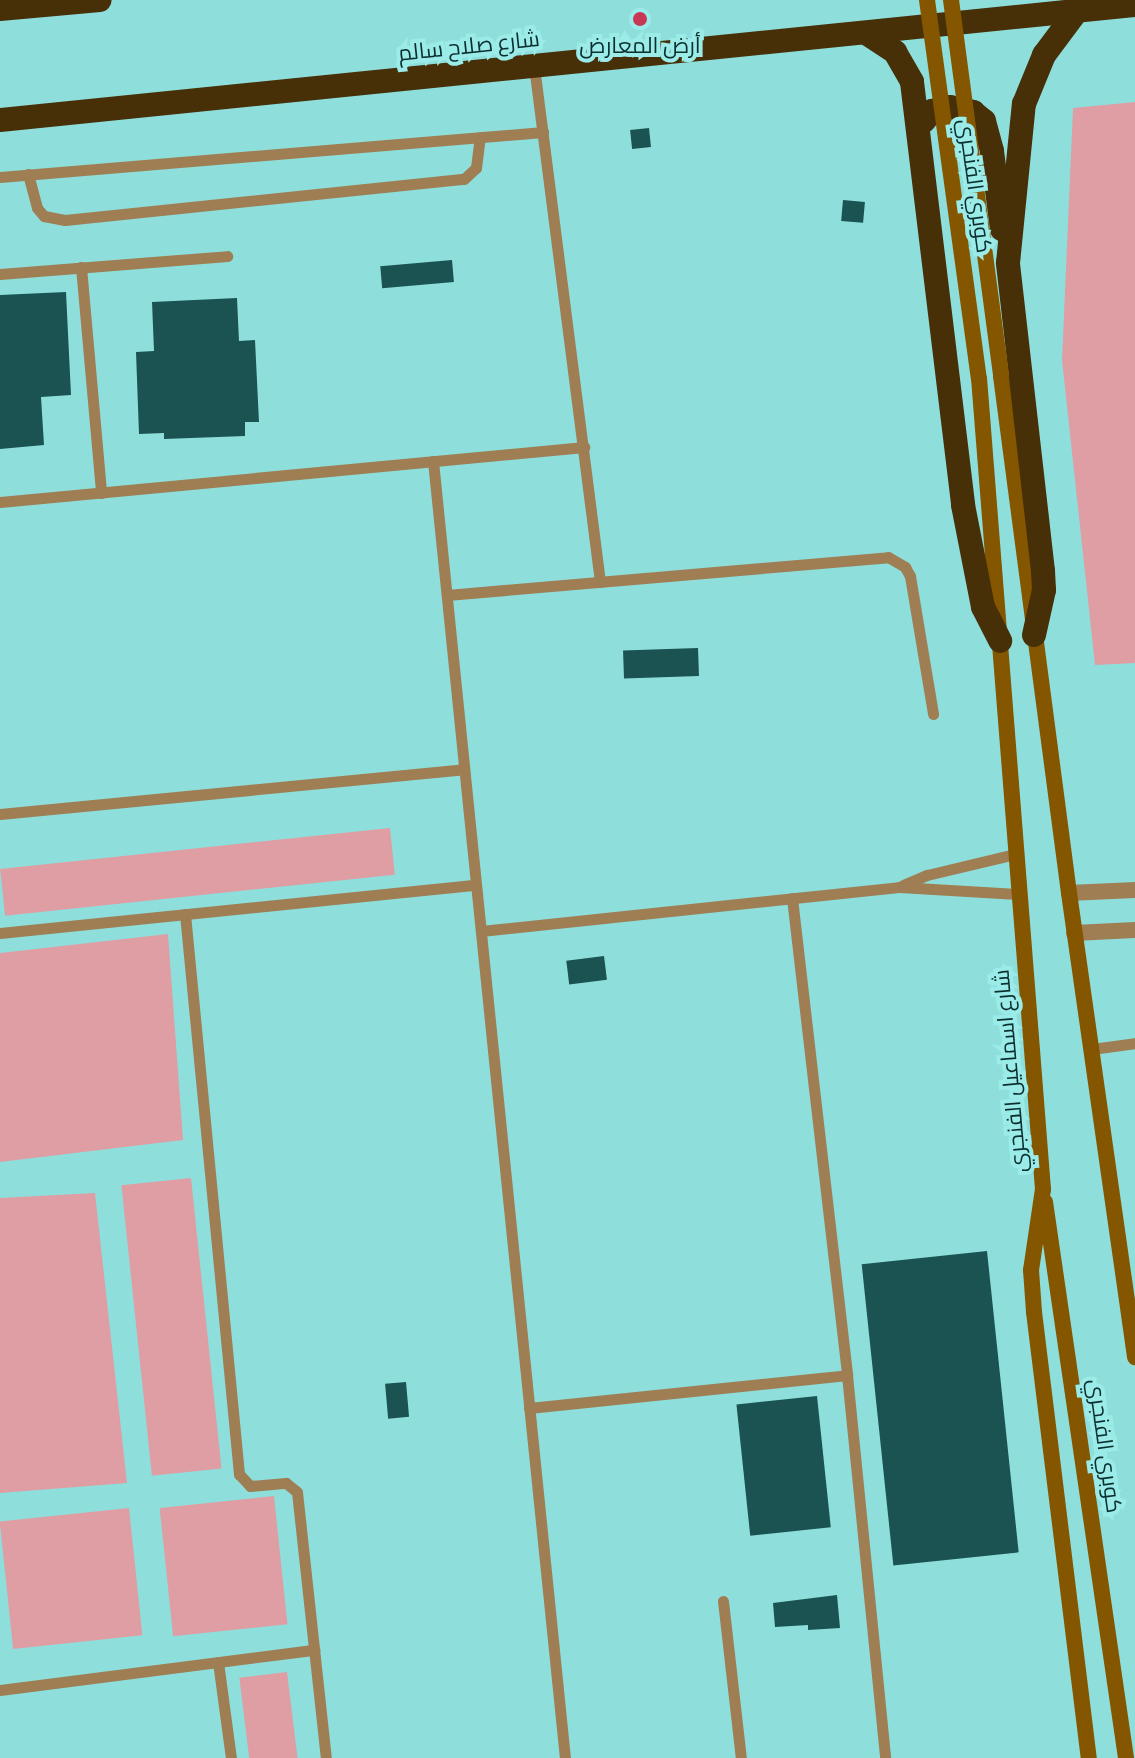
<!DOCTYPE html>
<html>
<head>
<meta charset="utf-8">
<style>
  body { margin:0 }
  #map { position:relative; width:1135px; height:1758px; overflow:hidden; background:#8edfdc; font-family:"Source Sans 3",Cairo,sans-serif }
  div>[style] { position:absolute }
  .green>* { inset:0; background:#df9ea4; transform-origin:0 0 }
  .building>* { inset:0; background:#1a5352; transform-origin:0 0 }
  .lane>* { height:11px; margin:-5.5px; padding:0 5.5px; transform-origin:5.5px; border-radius:5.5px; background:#9f7e54 }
  .street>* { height:16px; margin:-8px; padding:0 8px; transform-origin:8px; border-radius:8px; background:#9f7e54 }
  .secondary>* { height:16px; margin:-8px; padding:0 8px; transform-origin:8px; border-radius:8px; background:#855600 }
  .highway>* { height:24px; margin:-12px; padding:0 12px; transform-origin:12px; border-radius:12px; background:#472f08 }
  .secondary-bridge>* { height:16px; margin:-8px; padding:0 8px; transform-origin:8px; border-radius:8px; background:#855600 }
  .dots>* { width:22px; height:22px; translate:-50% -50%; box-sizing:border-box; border:4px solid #9bece9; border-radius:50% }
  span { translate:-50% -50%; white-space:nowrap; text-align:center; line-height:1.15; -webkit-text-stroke:8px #9bece9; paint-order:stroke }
  .street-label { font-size:22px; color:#0b2f2e }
  .poi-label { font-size:22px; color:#0b2f2e }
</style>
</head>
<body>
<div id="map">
  <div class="green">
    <div style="clip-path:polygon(1135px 102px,1135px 663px,1095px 665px,1062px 360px,1073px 108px)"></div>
    <div style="left:390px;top:828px;width:47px;height:392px;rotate:84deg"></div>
    <div style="clip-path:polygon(168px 934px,183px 1140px,0 1162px,0 953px)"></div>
    <div style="left:191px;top:1178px;width:292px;height:70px;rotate:84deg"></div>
    <div style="clip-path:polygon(95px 1193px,127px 1483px,0 1493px,0 1198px)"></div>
    <div style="left:274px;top:1496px;width:129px;height:115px;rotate:84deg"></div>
    <div style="left:129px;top:1508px;width:128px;height:130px;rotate:84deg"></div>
    <div style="left:287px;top:1672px;width:87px;height:48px;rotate:83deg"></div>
  </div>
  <div class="building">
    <div style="left:649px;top:128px;width:19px;height:19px;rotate:84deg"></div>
    <div style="left:843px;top:200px;width:22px;height:21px;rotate:5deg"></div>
    <div style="left:452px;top:260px;width:22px;height:72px;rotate:85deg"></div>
    <div style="clip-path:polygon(66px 292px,71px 395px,41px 397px,44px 445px,0 449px,0 295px)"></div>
    <div style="clip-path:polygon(237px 298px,239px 341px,255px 340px,259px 422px,245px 422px,245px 436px,164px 439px,164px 433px,139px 434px,136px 352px,154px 351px,152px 302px)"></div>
    <div style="left:698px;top:648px;width:28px;height:75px;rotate:88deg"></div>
    <div style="left:604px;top:956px;width:24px;height:38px;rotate:83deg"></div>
    <div style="left:987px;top:1251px;width:303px;height:126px;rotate:84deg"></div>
    <div style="left:406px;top:1382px;width:35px;height:21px;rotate:85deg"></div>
    <div style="left:817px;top:1396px;width:132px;height:81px;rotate:84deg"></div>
    <div style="clip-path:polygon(837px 1595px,840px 1628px,808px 1630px,808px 1625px,775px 1627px,773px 1603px)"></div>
  </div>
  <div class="lane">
    <div style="left:534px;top:66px;width:520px;rotate:82.71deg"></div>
    <div style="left:28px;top:174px;width:35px;rotate:75deg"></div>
    <div style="left:37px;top:208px;width:11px;rotate:49deg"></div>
    <div style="left:44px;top:216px;width:21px;rotate:11deg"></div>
    <div style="left:65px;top:220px;width:401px;rotate:-5.9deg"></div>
    <div style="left:464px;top:179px;width:16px;rotate:-43deg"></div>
    <div style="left:476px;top:168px;width:31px;rotate:-83deg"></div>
    <div style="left:0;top:177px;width:545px;rotate:-4.74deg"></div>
    <div style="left:81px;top:267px;width:227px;rotate:84.9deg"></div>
    <div style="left:0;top:274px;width:228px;rotate:-4.5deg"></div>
    <div style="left:433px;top:461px;width:1304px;rotate:84.19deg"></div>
    <div style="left:0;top:502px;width:587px;rotate:-5.38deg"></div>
    <div style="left:447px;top:595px;width:443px;rotate:-4.9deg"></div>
    <div style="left:888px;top:557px;width:20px;rotate:30deg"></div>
    <div style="left:905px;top:567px;width:10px;rotate:61deg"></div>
    <div style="left:910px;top:576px;width:140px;rotate:80.5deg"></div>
    <div style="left:0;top:814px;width:466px;rotate:-5.5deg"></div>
    <div style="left:903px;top:885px;width:26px;rotate:-23deg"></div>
    <div style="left:927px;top:875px;width:90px;rotate:-13.4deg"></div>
    <div style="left:792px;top:898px;width:480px;rotate:83.4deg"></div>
    <div style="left:847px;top:1375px;width:385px;rotate:84.3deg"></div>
    <div style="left:185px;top:914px;width:563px;rotate:84.49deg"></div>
    <div style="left:239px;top:1474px;width:16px;rotate:47deg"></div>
    <div style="left:250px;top:1486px;width:36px;rotate:-5deg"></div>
    <div style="left:286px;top:1483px;width:14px;rotate:39deg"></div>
    <div style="left:297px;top:1492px;width:268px;rotate:83.8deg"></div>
    <div style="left:481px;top:931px;width:420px;rotate:-6deg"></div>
    <div style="left:899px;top:887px;width:119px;rotate:3.4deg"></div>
    <div style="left:0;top:933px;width:478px;rotate:-5.8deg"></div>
    <div style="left:1092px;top:1049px;width:43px;rotate:-7.9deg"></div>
    <div style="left:529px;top:1408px;width:320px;rotate:-5.9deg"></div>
    <div style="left:723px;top:1601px;width:158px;rotate:83.5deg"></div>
    <div style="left:218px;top:1662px;width:97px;rotate:82.3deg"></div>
    <div style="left:0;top:1690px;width:317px;rotate:-7.3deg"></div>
  </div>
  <div class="street">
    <div style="left:1069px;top:893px;width:66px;rotate:-2.6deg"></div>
    <div style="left:1074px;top:933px;width:61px;rotate:-2.8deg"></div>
  </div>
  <div class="secondary">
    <div style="left:1001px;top:376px;width:521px;rotate:82.51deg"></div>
    <div style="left:1069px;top:893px;width:469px;rotate:81.9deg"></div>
    <div style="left:979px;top:378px;width:814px;rotate:85.49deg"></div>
    <div style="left:1043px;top:1189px;width:82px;rotate:98.4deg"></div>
    <div style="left:1031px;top:1270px;width:42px;rotate:85.9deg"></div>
    <div style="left:1034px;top:1312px;width:449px;rotate:83deg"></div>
    <div style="left:1045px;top:1202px;width:562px;rotate:81.71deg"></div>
  </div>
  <div class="highway">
    <div style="left:0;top:9px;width:100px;rotate:-5.1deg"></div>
    <div style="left:866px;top:33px;width:35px;rotate:33deg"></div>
    <div style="left:895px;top:52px;width:34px;rotate:60deg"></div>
    <div style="left:912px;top:82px;width:426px;rotate:83.1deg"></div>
    <div style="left:963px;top:505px;width:104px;rotate:78.9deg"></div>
    <div style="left:983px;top:607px;width:38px;rotate:63deg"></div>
    <div style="left:0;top:120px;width:1141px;rotate:-5.79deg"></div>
    <div style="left:924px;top:121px;width:13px;rotate:-51deg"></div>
    <div style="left:932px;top:111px;width:18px;rotate:-13deg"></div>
    <div style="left:950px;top:107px;width:24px;rotate:12deg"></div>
    <div style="left:973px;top:112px;width:14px;rotate:39deg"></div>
    <div style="left:984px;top:121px;width:31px;rotate:75deg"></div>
    <div style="left:992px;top:151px;width:79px;rotate:82.7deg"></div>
    <div style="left:1034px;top:635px;width:46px;rotate:-77.5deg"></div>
    <div style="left:1044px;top:590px;width:19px;rotate:-93deg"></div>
    <div style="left:1043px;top:571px;width:310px;rotate:-96.5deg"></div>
    <div style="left:1008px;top:263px;width:160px;rotate:-84.3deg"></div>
    <div style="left:1024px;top:104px;width:53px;rotate:-67.8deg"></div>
    <div style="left:1044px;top:55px;width:54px;rotate:-53.3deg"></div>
  </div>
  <div class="secondary-bridge">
    <div style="left:927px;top:0;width:382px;rotate:82.2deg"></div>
    <div style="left:951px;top:0;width:379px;rotate:82.4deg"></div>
  </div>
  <div class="dots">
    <div style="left:640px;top:19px;background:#c83856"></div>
  </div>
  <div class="street-label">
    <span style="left:469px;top:47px;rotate:-6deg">شارع صلاح سالم</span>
    <span style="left:974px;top:186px;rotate:82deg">كوبري الفنجري</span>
    <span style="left:1011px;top:1071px;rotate:-95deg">شارع اسماعيل الفنجري</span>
    <span style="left:1104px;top:1446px;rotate:82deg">كوبري الفنجري</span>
  </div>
  <div class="poi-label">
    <span style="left:640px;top:47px">أرض المعارض</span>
  </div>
</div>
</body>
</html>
